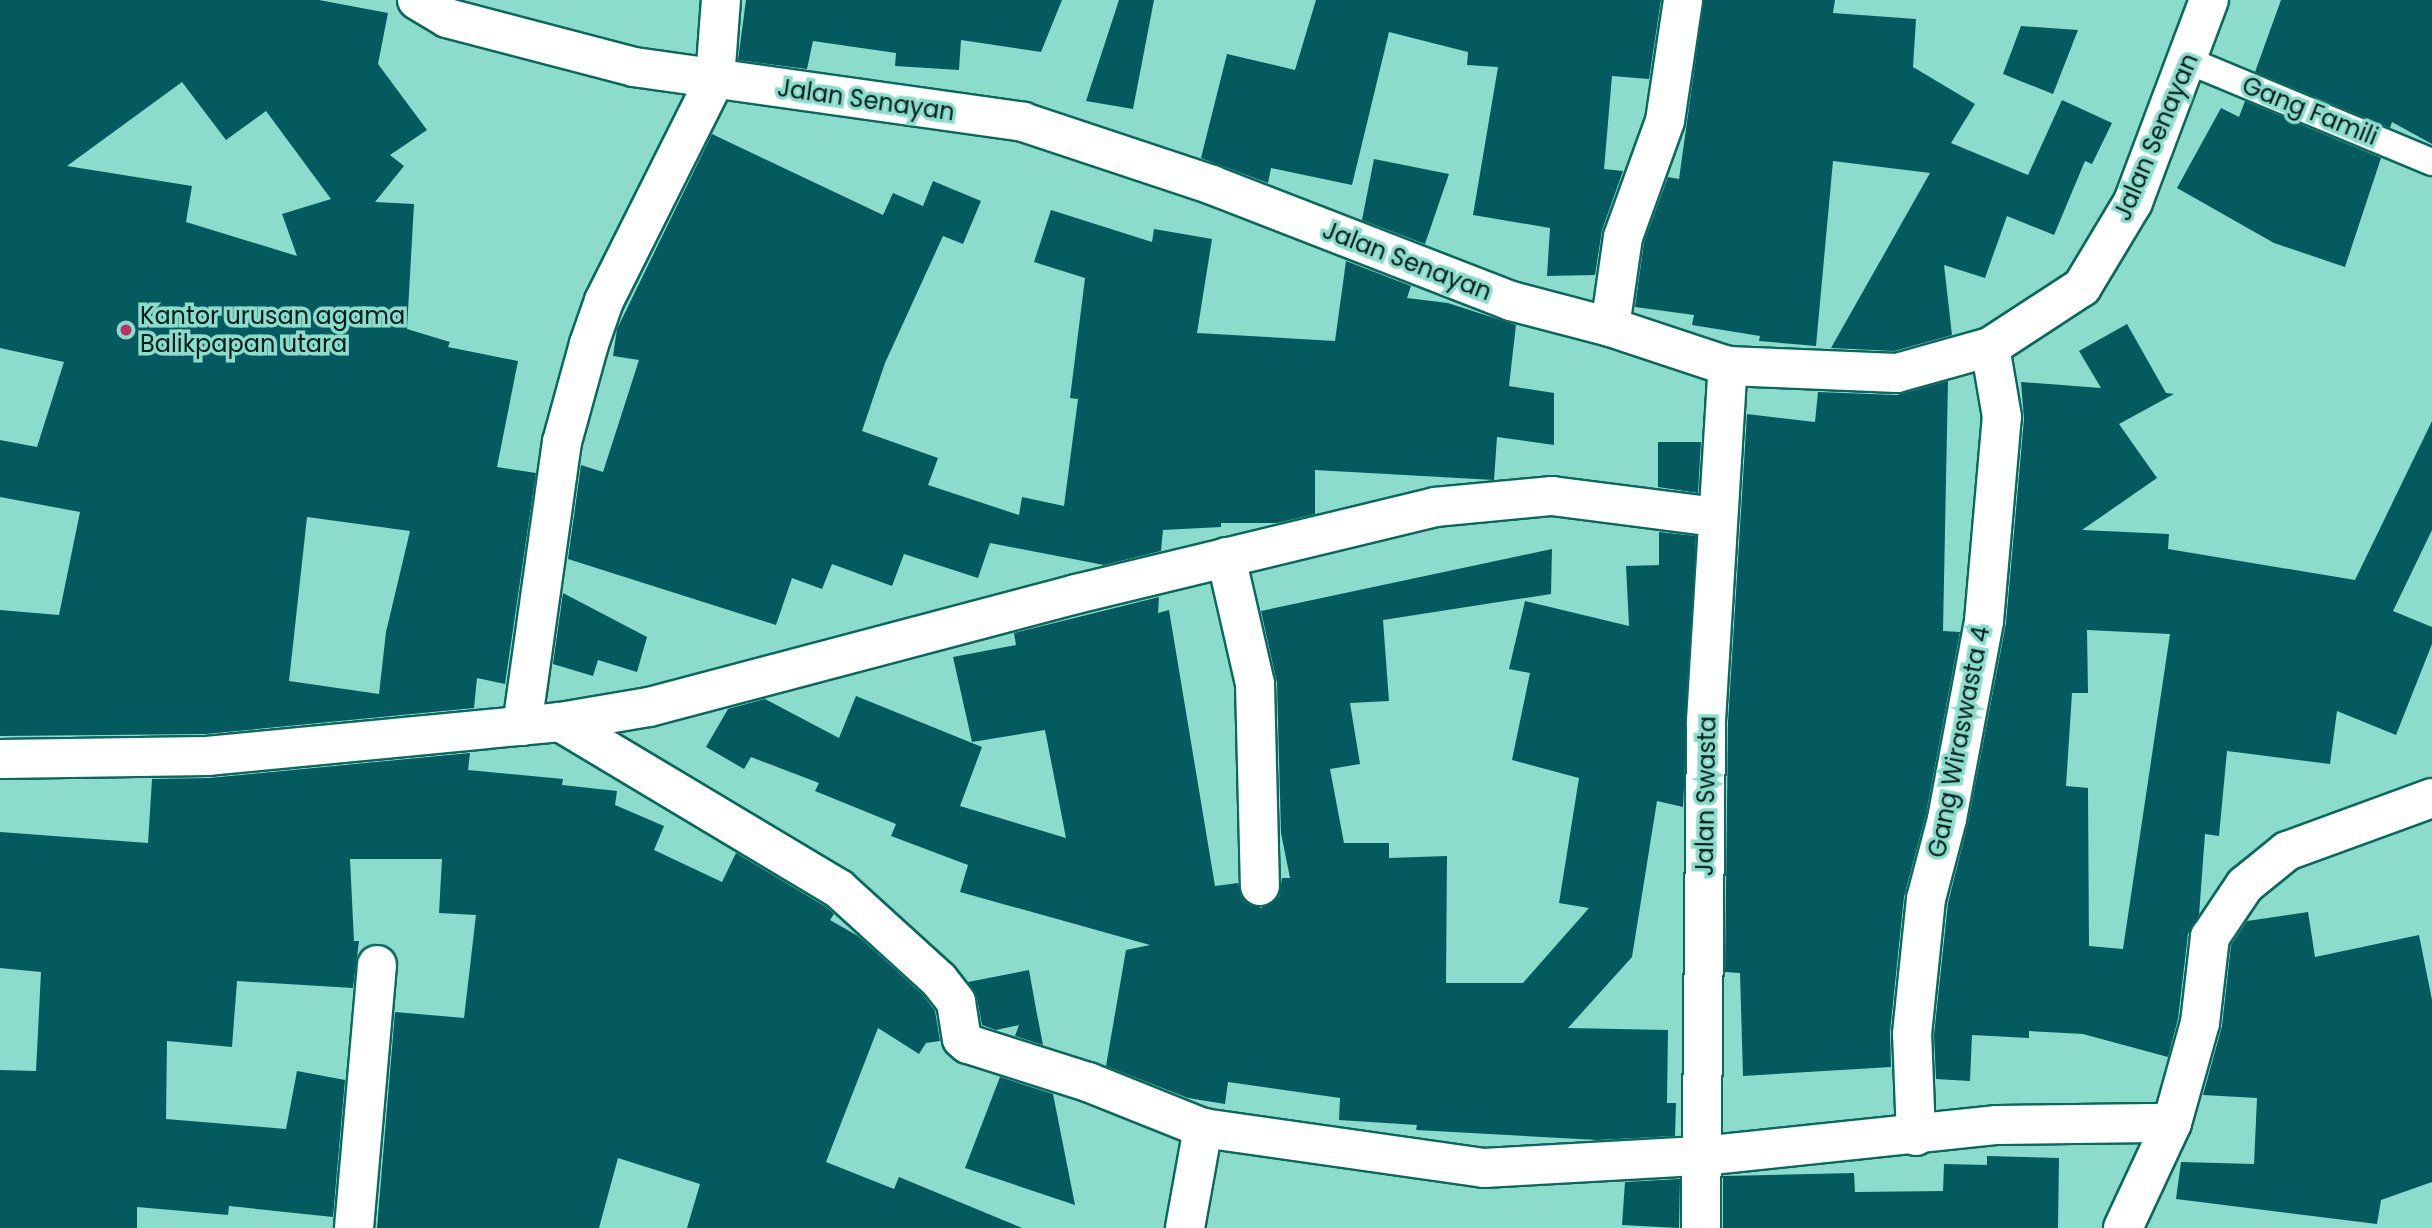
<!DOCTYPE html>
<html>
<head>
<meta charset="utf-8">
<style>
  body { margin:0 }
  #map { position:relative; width:2432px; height:1228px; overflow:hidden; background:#8cdccd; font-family:Poppins,sans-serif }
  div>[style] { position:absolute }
  .building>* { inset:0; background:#045a5f }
  .roads { filter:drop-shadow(2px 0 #0a685d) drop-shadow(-2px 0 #0a685d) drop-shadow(0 2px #0a685d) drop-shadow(0 -2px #0a685d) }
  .service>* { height:26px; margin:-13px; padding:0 13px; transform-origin:13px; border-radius:13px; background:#fff }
  .minor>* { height:38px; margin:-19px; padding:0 19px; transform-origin:19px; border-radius:19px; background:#fff }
  .dots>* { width:19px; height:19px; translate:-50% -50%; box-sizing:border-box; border:4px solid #8cdccd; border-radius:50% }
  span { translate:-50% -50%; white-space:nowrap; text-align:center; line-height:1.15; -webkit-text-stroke:7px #8cdccd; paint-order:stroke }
  .street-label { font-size:24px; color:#001f1a }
  .poi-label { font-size:24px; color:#001f1a }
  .left { translate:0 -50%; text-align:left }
</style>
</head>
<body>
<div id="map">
  <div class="building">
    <div style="clip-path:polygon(evenodd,0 0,319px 0,388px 13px,378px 64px,427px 130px,390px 155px,404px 166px,375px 202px,414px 204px,407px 329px,450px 342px,448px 347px,518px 361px,497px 467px,536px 473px,505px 684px,477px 678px,474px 708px,206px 734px,0 736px,0 610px,59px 615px,80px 512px,0 497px,0 440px,37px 447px,64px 362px,0 348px,0 0,182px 82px,226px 140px,266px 111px,331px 199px,282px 214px,297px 256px,186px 222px,192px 186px,67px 166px,182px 82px,0 0,307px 517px,410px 531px,386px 632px,379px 694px,289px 681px,307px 517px)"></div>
    <div style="clip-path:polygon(746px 0,1062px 0,1041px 52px,961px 40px,959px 70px,895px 66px,896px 53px,813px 41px,807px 69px,738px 60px)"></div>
    <div style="clip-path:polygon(1119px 0,1154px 0,1133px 109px,1086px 101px)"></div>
    <div style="clip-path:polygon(1316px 0,1661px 0,1649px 79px,1612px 76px,1604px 169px,1623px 171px,1602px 230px,1595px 275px,1547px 276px,1550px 228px,1473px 215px,1498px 67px,1467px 65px,1468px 52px,1389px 32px,1352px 185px,1271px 168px,1268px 183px,1201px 158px,1227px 54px,1295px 70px)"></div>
    <div style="clip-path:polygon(1704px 0,1835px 0,1833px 13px,1916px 19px,1913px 67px,1975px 104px,1951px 143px,2028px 175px,2062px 100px,2112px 123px,2092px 164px,2085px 161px,2054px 235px,2007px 216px,1985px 278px,1944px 265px,1952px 335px,1894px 351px,1831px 348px,1930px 173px,1833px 161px,1816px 346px,1759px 341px,1760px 336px,1692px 325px,1694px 315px,1635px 307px,1644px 242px,1668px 177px,1679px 179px)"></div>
    <div style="clip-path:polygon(2281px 0,2432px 0,2432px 144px,2392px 122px,2390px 128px,2255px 72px)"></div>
    <div style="clip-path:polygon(2021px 26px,2078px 30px,2053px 94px,2003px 74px)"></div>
    <div style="clip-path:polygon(2245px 101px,2381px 158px,2345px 267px,2274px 243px,2177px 188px,2221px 108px,2239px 117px)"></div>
    <div style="clip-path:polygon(712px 134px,883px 215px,893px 193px,923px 206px,933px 181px,981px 201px,963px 244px,943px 236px,885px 363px,862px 431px,938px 458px,928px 485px,1019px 515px,1022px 497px,1064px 506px,1078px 399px,1070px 398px,1085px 278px,1034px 262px,1051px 210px,1152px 242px,1154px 229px,1212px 239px,1197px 333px,1335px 341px,1346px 261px,1411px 286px,1407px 298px,1448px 303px,1516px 325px,1509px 386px,1554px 393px,1554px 445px,1497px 437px,1494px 480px,1315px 470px,1315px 514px,1277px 523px,1221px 523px,1221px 527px,1163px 530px,1161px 551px,1104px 565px,990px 543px,978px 578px,904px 554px,892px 586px,832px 564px,822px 589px,792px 578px,776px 625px,568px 559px,581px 465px,603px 472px,639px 360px,613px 356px,617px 329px)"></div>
    <div style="clip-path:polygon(1374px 159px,1449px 174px,1425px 244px,1362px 220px)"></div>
    <div style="clip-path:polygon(evenodd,2127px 324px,2166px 393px,2174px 394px,2119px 424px,2157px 478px,2082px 530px,2169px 534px,2168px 549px,2355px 580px,2432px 421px,2432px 530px,2393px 611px,2432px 627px,2432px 644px,2396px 735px,2337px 711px,2330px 764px,2227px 751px,2219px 836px,2205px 834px,2199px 915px,2188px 934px,2178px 1019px,2168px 1057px,2083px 1034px,2029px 1031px,2029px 1038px,1972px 1035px,1970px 1081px,1936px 1079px,1934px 1035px,1948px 903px,1968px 823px,2006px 623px,2024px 419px,2021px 382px,2101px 388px,2079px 351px,2127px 324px,2087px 630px,2170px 634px,2123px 949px,2089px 946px,2088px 788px,2066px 786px,2072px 693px,2088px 693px,2087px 630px)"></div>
    <div style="clip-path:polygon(1948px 381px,1943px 631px,1960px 632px,1926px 814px,1904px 897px,1890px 1032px,1891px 1067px,1743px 1076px,1740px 973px,1725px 972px,1728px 722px,1747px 414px,1815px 422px,1818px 392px,1897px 395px)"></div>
    <div style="clip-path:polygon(1658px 442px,1701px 442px,1698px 493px,1658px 487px)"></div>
    <div style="clip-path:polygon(1659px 532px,1696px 536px,1683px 807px,1657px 801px,1632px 957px,1568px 1028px,1668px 1030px,1667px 1103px,1676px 1103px,1675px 1136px,1597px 1140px,1416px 1130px,1417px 1125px,1339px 1120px,1340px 1098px,1228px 1082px,1225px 1104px,1188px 1098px,1106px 1066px,1126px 950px,1150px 945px,960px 892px,968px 865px,891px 836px,896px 824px,815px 791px,819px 783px,751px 757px,744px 769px,706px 747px,728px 709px,765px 699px,839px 738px,856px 696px,982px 747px,960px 806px,1066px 838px,1045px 730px,972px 742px,953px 657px,1016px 645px,1014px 633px,1159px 597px,1158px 613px,1169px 610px,1215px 886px,1238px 883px,1242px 898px,1261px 908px,1279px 897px,1282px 878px,1290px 878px,1281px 833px,1277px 683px,1261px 611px,1552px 549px,1551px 594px,1383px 620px,1389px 701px,1350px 703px,1360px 764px,1330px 769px,1344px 843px,1389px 843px,1389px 858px,1447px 856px,1446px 983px,1523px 983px,1589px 908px,1559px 903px,1579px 778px,1512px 760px,1530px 673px,1509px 669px,1525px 601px,1629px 626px,1626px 566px,1659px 565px)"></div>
    <div style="clip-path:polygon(563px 593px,647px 637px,637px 672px,598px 660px,593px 676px,553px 664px)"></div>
    <div style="clip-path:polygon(470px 753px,468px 770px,563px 779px,562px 785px,617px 791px,615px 805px,664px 826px,654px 850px,722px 882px,736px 853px,826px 907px,834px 914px,830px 920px,858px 936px,923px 995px,935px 1011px,940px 1041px,926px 1043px,919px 1054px,878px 1028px,826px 1162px,894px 1189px,899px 1177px,1022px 1228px,687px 1228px,700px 1184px,618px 1158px,599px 1228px,377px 1228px,395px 1012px,464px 1018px,476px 915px,439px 913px,442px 859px,350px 859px,354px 941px,359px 941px,353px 988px,237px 981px,232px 1047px,167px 1041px,166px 1119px,286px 1129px,297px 1071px,345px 1080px,333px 1217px,229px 1206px,228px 1215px,137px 1207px,137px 1228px,0 1228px,0 1070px,36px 1071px,41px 972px,0 968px,0 832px,148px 843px,152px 779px,209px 778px)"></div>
    <div style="clip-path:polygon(2308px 912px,2315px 957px,2419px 935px,2432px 1000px,2432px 1182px,2381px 1200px,2377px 1224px,2176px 1199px,2181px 1162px,2254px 1164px,2257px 1098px,2203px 1095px,2222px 1026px,2231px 945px,2247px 921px)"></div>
    <div style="clip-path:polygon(1029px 970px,1036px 1009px,1043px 1045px,1015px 1036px,1019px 1025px,996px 1030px,982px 1025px,977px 998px,968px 982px)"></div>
    <div style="clip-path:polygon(1000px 1077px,1053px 1094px,1075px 1205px,965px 1168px)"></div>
    <div style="clip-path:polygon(1987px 1156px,2059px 1158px,2058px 1228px,1723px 1228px,1723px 1176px,1854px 1173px,1855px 1192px,1943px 1191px,1944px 1164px,1987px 1165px)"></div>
    <div style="clip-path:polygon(1680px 1179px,1679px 1228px,1622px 1225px,1625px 1182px)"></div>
  </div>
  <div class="roads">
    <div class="service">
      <div style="left:2189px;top:61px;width:263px;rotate:22.6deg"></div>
    </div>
    <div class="minor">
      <div style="left:417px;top:0;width:35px;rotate:31deg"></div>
      <div style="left:447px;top:18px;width:193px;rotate:14.7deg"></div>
      <div style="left:634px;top:67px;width:393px;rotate:8deg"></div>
      <div style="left:1023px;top:122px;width:199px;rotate:18.4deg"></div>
      <div style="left:1212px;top:185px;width:321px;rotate:21.2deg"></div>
      <div style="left:1511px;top:301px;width:102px;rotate:14.7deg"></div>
      <div style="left:1610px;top:327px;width:124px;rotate:18.3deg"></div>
      <div style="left:1728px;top:366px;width:169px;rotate:2.4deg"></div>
      <div style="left:1897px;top:373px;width:97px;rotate:-15.6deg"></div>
      <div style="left:1990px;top:347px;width:110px;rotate:-33.1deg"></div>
      <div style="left:2082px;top:287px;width:99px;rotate:-59deg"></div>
      <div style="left:2133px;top:202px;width:216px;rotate:-69.4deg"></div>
      <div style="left:1610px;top:327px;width:91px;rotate:-81.8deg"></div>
      <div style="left:1623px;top:237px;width:123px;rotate:-70.1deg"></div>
      <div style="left:1665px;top:121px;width:122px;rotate:-81.5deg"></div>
      <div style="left:1226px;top:557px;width:130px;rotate:77.1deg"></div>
      <div style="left:1255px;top:684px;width:202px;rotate:88.6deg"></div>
      <div style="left:560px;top:722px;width:325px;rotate:30.9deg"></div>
      <div style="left:839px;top:889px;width:135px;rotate:42.3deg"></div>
      <div style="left:939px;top:980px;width:28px;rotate:52deg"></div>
      <div style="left:956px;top:1002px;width:37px;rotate:81deg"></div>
      <div style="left:962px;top:1039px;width:8px;rotate:40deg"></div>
      <div style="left:968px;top:1044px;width:126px;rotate:17.6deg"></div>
      <div style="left:1088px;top:1082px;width:124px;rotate:21.8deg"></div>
      <div style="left:1203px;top:1128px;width:284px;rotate:8.1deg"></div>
      <div style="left:1484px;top:1168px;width:218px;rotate:-3.2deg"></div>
      <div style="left:1702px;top:1156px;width:297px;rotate:-6deg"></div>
      <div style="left:1997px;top:1125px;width:175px;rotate:-0.7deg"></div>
      <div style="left:2172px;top:1123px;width:116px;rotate:115deg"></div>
      <div style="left:522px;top:726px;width:287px;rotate:-82deg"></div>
      <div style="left:562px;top:442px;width:102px;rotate:-74.6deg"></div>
      <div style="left:589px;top:344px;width:46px;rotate:-70.8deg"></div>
      <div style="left:604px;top:301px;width:248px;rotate:-63.4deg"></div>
      <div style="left:715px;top:79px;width:79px;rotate:-85.7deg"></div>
      <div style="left:0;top:759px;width:207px;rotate:-0.8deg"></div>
      <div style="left:207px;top:756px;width:355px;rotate:-5.5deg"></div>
      <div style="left:560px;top:722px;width:90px;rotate:-9.6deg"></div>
      <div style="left:649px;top:707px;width:442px;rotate:-14.8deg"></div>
      <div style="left:1076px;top:594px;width:369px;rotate:-13.6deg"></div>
      <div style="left:1435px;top:507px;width:118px;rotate:-5.4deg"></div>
      <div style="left:1552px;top:496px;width:166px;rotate:7.3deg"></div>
      <div style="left:2172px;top:1123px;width:104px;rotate:-74.4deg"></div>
      <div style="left:2200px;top:1023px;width:87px;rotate:-83.4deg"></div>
      <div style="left:2210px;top:937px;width:63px;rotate:-56.1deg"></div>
      <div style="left:2245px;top:885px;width:54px;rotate:-39deg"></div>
      <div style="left:2287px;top:851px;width:154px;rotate:-20.1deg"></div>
      <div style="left:1916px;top:1136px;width:102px;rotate:-92.2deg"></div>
      <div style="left:1912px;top:1034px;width:136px;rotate:-84.1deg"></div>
      <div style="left:1926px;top:899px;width:83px;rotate:-75.3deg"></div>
      <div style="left:1947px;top:819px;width:201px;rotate:-79.4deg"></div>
      <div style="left:1984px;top:621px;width:205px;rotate:-85deg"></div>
      <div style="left:2002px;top:417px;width:71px;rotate:-99.7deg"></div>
      <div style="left:354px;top:1228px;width:264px;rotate:-85deg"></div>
      <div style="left:1185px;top:1228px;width:102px;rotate:-79.8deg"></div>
      <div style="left:1701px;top:1228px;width:507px;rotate:-89.43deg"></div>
      <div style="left:1706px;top:721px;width:356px;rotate:-86.5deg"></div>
    </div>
  </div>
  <div class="dots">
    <div style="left:126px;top:330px;background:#bb3067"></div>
  </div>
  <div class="street-label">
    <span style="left:866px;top:100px;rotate:8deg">Jalan Senayan</span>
    <span style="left:2310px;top:111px;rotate:22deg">Gang Famili</span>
    <span style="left:2156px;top:137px;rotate:-67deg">Jalan Senayan</span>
    <span style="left:1407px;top:261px;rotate:21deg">Jalan Senayan</span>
    <span style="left:1959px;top:742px;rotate:-79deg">Gang Wiraswasta 4</span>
    <span style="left:1706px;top:796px;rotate:-89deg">Jalan Swasta</span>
  </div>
  <div class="poi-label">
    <span class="left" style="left:140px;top:330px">Kantor urusan agama<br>Balikpapan utara</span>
  </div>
</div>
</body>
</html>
